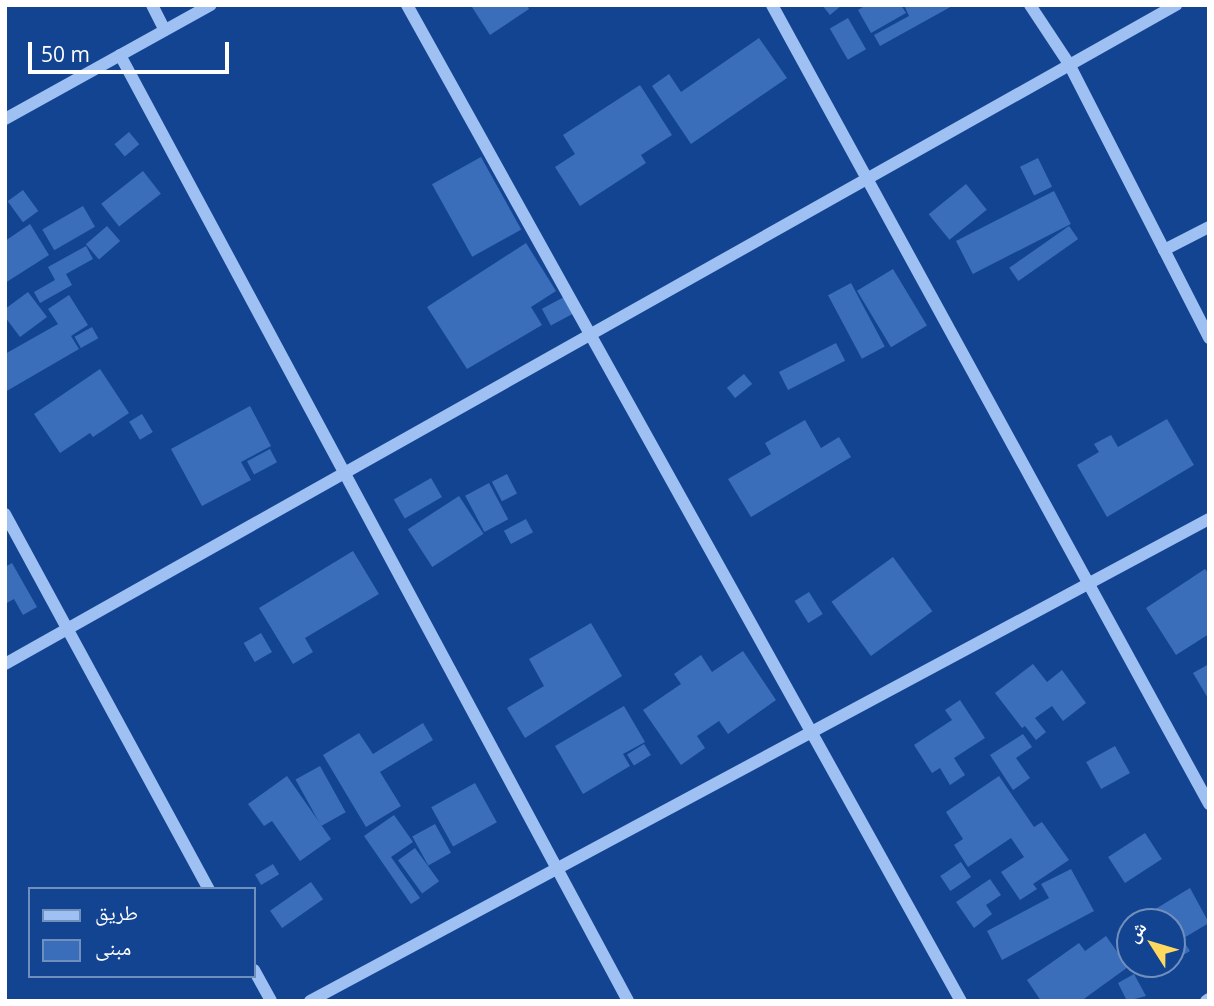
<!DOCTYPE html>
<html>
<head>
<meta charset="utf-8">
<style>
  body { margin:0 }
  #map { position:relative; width:1214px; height:1006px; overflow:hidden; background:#124491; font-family:"Open Sans","Noto Naskh Arabic",sans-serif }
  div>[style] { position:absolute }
  .building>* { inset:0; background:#3b6eba; transform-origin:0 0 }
  .minor>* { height:12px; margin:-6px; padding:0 6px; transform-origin:6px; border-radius:6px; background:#9fc0f2 }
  span { translate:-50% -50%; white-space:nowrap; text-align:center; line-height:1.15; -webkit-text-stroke:5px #124491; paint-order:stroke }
  .frame { position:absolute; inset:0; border:7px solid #fff; pointer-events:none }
  .legend { position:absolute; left:28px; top:887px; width:228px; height:91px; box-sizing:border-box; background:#124491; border:2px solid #718fbd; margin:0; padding:9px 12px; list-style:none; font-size:21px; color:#fff }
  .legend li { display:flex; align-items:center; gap:14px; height:35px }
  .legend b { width:35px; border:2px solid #718fbd }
  .north { position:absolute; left:1116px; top:908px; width:70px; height:70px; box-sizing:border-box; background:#124491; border:2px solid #718fbd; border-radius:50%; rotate:307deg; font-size:19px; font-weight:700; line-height:28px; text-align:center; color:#fff }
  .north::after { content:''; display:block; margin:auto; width:24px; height:32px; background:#ffd860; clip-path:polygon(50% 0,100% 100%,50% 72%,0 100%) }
  .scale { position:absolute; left:28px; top:42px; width:201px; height:32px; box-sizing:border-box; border:4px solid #fff; border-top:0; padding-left:9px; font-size:21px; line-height:24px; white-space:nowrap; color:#fff; -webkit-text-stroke:5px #124491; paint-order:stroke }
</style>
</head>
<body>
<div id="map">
  <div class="building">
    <div style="clip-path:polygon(475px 5px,527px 5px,529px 9px,490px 35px,472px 7px)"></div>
    <div style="clip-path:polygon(822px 5px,842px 5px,830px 15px)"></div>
    <div style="clip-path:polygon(866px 5px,901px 5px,906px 13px,871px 33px,858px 10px)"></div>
    <div style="clip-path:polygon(904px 5px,954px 5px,880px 46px,874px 35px,909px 16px)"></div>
    <div style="left:848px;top:18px;width:36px;height:21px;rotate:60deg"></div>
    <div style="clip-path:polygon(759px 38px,787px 78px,691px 144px,652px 86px,669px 74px,681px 92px)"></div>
    <div style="clip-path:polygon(640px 85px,672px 135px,641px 155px,646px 163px,580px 206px,555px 167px,575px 154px,563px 135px)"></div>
    <div style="left:129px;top:132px;width:16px;height:19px;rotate:50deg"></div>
    <div style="left:481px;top:157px;width:83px;height:56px;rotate:61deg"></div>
    <div style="left:1038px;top:158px;width:32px;height:20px;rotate:64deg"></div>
    <div style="left:143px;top:171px;width:29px;height:53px;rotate:52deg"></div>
    <div style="left:966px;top:184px;width:33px;height:48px;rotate:51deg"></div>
    <div style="left:23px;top:190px;width:26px;height:19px;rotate:54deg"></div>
    <div style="left:1054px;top:191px;width:37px;height:110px;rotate:63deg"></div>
    <div style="left:83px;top:206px;width:24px;height:47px;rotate:60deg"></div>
    <div style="clip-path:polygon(30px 224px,49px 255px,5px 283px,5px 241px)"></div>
    <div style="left:107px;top:226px;width:20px;height:28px;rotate:49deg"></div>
    <div style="left:1069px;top:226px;width:16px;height:73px;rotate:55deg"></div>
    <div style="clip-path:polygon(526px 243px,556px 291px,531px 307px,542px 325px,467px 369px,427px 307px)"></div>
    <div style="clip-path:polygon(86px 246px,93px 259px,66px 274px,72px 285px,40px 303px,34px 292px,55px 280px,48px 267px)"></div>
    <div style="left:893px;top:269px;width:66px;height:42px;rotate:59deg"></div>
    <div style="left:851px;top:283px;width:72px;height:26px;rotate:62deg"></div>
    <div style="clip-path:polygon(28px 292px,47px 317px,20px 337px,5px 317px,5px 309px)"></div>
    <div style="clip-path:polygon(69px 295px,88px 325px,71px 336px,79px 349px,5px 392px,5px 354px,58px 324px,48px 309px)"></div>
    <div style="left:564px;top:297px;width:19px;height:25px;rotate:62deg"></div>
    <div style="left:92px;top:327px;width:13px;height:20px;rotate:61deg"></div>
    <div style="left:836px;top:343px;width:20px;height:64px;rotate:63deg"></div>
    <div style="clip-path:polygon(100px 369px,129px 413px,93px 437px,90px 433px,60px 453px,34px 414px)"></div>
    <div style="left:744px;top:374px;width:13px;height:22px;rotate:51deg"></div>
    <div style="clip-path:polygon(250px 406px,271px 446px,241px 462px,251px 480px,202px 506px,171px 449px)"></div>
    <div style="left:142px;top:414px;width:21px;height:15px;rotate:59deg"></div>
    <div style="clip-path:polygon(1167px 419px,1194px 465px,1107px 517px,1077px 465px,1099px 452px,1094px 444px,1111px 435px,1118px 447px)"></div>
    <div style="clip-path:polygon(805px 420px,821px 448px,839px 437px,851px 457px,751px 517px,728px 479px,771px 454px,765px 443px)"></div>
    <div style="left:270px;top:449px;width:15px;height:26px;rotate:62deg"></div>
    <div style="left:507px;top:474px;width:22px;height:17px;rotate:63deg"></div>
    <div style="left:431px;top:478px;width:22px;height:43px;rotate:60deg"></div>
    <div style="left:489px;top:483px;width:41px;height:27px;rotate:62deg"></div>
    <div style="left:459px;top:496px;width:45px;height:61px;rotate:57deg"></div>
    <div style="left:526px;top:519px;width:15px;height:25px;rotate:62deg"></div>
    <div style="clip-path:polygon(353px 551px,379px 594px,305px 638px,313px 652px,293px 664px,259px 608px)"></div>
    <div style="left:893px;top:557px;width:67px;height:76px;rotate:54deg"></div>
    <div style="clip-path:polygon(12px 563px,37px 607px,23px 615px,14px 599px,5px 604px,5px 567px)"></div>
    <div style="clip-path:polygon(1205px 569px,1209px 574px,1209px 634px,1176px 655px,1146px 608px)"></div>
    <div style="left:809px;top:592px;width:26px;height:17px;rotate:58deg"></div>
    <div style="clip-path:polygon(591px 623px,622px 676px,525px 738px,507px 708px,544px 686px,529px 659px)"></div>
    <div style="left:261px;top:633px;width:22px;height:20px;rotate:60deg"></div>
    <div style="clip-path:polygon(743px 651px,776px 700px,728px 734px,719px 721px,697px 736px,705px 748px,681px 765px,643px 710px,681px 684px,674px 674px,701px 655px,712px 672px)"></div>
    <div style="clip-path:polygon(1033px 664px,1047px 682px,1062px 670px,1086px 703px,1063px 721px,1052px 706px,1035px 718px,1046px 732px,1036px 740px,1025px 726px,1022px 728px,995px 693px)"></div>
    <div style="clip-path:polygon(1209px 664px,1209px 700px,1193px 673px)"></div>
    <div style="clip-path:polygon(960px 700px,985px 738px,954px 758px,965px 775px,950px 785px,940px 768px,932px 773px,914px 745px,952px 720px,945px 710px)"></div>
    <div style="clip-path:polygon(624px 706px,645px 742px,623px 754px,630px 766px,583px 794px,555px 746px)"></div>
    <div style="clip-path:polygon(423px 723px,433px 740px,380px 772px,401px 806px,366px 827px,323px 755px,359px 733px,373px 754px)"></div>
    <div style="clip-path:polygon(1023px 734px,1032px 747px,1016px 758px,1030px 778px,1013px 790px,990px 755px)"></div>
    <div style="left:644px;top:744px;width:13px;height:20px;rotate:58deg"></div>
    <div style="left:1115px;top:746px;width:31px;height:33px;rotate:61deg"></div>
    <div style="left:320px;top:766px;width:53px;height:28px;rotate:61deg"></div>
    <div style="clip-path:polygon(287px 776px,331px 839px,300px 861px,272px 821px,264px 826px,248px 804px)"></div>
    <div style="clip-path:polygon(999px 776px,1034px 827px,1042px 822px,1069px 860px,1033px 884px,1037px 889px,1020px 900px,1001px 872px,1024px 857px,1011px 838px,968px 867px,954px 845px,963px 839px,946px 812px)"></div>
    <div style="left:475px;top:783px;width:45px;height:50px;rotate:61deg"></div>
    <div style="clip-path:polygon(394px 815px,413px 842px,391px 857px,420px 898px,411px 904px,364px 836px)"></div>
    <div style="left:435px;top:824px;width:33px;height:26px;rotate:61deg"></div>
    <div style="left:1145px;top:833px;width:31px;height:44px;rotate:57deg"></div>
    <div style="left:415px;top:848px;width:41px;height:21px;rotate:54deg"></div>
    <div style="left:961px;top:862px;width:18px;height:25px;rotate:56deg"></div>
    <div style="left:273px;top:864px;width:12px;height:21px;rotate:59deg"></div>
    <div style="clip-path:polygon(1071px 869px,1094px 911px,1002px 960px,987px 931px,1049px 898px,1041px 884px)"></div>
    <div style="clip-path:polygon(990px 879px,1001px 895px,986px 905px,992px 914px,974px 928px,956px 902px)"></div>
    <div style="left:311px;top:882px;width:21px;height:50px;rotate:55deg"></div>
    <div style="clip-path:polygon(1190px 888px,1209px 923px,1182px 939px,1190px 951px,1173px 961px,1172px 922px,1134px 922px)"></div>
    <div style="clip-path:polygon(1130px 924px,1130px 943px,1122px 929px)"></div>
    <div style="clip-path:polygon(1106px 936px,1128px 967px,1081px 1001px,1041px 1001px,1027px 980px,1079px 943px,1085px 951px)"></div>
    <div style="clip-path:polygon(1134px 974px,1146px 996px,1127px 1001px,1118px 983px)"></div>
  </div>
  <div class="minor">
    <div style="left:152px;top:5px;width:28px;rotate:63deg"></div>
    <div style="left:407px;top:5px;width:1140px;rotate:60.92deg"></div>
    <div style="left:772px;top:5px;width:911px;rotate:61.32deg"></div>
    <div style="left:1030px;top:5px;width:71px;rotate:56.5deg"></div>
    <div style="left:1069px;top:64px;width:308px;rotate:62.9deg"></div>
    <div style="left:120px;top:55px;width:1074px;rotate:61.76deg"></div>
    <div style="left:5px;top:119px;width:235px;rotate:-29deg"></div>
    <div style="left:1164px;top:250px;width:51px;rotate:-27.1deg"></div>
    <div style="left:5px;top:514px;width:427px;rotate:61.5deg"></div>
    <div style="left:5px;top:664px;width:1344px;rotate:-29.37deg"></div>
    <div style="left:254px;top:970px;width:35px;rotate:61deg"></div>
    <div style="left:310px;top:1001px;width:1020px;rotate:-28.2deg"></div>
    <div style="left:1206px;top:1001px;width:4px;rotate:-34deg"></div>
  </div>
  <div class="frame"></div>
  <ul class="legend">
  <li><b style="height:9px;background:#9fc0f2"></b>طريق</li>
  <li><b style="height:19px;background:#3b6eba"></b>مبنى</li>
  </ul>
  <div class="north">ش</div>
  <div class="scale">50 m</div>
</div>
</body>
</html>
